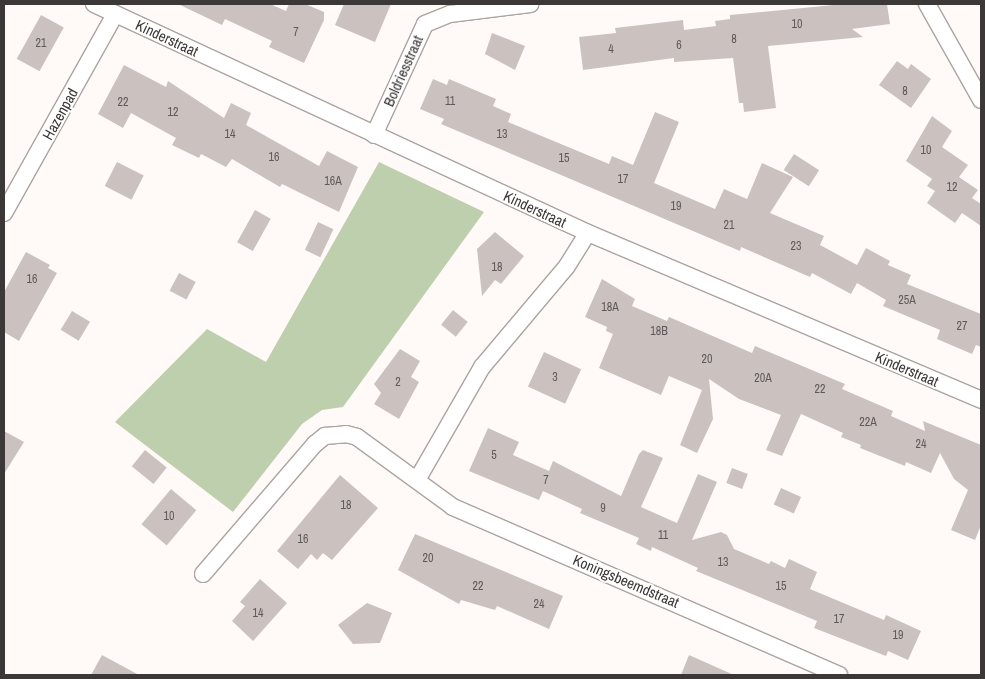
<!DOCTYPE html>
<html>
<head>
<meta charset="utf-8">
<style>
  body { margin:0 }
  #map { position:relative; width:985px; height:679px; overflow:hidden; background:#fffaf7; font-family:"Archivo Narrow",sans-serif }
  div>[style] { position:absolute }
  .green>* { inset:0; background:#becfad }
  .building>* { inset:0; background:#cbc2c0; transform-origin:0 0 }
  .roads { filter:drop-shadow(1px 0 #aca4a0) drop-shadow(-1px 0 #aca4a0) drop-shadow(0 1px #aca4a0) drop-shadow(0 -1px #aca4a0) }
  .minor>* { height:16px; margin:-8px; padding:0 8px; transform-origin:8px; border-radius:8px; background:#fff }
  span { translate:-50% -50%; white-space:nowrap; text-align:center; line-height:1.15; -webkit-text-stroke:4px #fff; paint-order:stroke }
  .number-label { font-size:12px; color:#5f5a59 }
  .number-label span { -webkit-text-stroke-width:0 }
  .street-label { font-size:15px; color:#3b3837 }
  .frame { position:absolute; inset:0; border:5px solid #3b3837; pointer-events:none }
</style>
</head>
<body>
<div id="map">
  <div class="green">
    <div style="clip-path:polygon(379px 162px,484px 212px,343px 407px,322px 410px,302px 424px,233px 512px,115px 422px,207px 329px,266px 362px)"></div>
  </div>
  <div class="building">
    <div style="clip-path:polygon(178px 4px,270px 4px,286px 11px,289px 4px,305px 4px,324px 12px,324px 20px,304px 63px,269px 47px,272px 41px,225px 19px,222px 25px)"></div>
    <div style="clip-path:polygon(344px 4px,391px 4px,375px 42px,335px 25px)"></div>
    <div style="clip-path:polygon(844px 4px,887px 4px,890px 24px,852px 29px,863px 37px,768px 46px,776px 108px,744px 112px,743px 103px,739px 103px,733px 58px,674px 62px,674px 58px,583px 70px,579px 37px,616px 33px,615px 28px,683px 20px,684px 30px,716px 26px,715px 21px,730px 19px,730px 15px)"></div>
    <div style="left:41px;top:15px;width:26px;height:50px;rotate:29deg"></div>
    <div style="clip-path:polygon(492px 33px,525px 46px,515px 70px,485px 54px)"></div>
    <div style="clip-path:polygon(897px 61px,908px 69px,911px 64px,931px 79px,911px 108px,879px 85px)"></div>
    <div style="clip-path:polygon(124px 65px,166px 87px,168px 81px,224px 118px,231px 103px,251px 113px,246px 125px,319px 166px,327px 151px,358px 167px,339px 212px,282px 184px,280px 187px,232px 159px,226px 167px,201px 154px,199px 158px,172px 145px,176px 138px,131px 113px,123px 128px,98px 114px)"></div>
    <div style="clip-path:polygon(433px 79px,447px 85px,449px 79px,496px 99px,493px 106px,511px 114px,508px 122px,609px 164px,612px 156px,633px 165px,655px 112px,679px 122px,654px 183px,715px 209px,724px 189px,747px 199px,762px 163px,793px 177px,770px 213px,824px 236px,820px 245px,857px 265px,866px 248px,890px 261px,888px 265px,911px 275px,907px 284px,981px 314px,981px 347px,976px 345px,972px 354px,937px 339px,940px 330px,883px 306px,886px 300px,857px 283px,851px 294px,812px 273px,810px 277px,741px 247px,740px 251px,441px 124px,444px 119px,420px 109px)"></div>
    <div style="clip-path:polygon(932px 116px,952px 131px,942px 147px,968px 165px,959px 177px,978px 190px,972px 198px,981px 204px,981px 226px,962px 213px,955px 223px,927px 203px,935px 191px,927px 186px,932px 179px,906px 161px)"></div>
    <div style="left:794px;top:154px;width:30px;height:19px;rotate:33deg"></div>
    <div style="left:117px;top:162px;width:30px;height:27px;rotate:27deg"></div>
    <div style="left:255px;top:210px;width:18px;height:37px;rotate:29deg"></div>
    <div style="left:318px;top:222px;width:17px;height:31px;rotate:25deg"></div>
    <div style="clip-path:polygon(495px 232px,524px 256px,501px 284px,495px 280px,482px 296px,477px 249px)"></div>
    <div style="clip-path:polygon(26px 252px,50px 265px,48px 268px,57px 273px,19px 341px,4px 332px,4px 292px)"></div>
    <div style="left:179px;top:273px;width:19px;height:20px;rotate:28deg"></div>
    <div style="clip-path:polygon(602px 279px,635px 299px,632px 306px,667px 321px,669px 317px,752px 353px,755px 346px,845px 384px,842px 389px,893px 411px,891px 416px,925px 431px,923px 421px,981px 445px,981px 525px,975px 540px,951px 530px,968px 490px,954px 479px,940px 453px,931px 473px,906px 462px,905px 466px,860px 448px,861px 445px,841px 437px,843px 433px,801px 414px,782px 456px,766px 450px,781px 415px,739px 399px,709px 379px,713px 419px,697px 453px,680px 445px,702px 390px,669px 376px,661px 395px,599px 368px,613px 334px,606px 331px,607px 327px,585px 317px)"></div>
    <div style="left:453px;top:310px;width:19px;height:19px;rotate:39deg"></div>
    <div style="left:72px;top:311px;width:21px;height:22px;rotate:31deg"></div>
    <div style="clip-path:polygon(400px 349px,420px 361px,411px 377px,419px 382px,399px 419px,374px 404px,381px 393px,374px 384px)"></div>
    <div style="left:544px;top:352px;width:41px;height:38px;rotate:25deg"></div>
    <div style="clip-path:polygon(488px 428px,519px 442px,513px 455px,549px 471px,553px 461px,621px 496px,639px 454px,643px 450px,663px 458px,641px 507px,677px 523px,698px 474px,717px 482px,692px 540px,721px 532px,727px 535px,734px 549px,769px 564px,771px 561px,785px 568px,789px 559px,817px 572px,810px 589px,884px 620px,886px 615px,921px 631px,908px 660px,888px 651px,886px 656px,814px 628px,817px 621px,696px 571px,698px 568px,652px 547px,651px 551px,636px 544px,639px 538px,580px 513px,582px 509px,543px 491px,539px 500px,469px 471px)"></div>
    <div style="clip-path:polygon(4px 431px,24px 442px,4px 474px)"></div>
    <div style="left:145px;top:450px;width:28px;height:21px;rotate:39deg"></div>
    <div style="left:732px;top:468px;width:17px;height:16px;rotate:21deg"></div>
    <div style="clip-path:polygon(340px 475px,378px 508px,332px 560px,323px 553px,317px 560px,311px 554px,298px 569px,277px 551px)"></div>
    <div style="left:781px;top:488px;width:22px;height:18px;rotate:24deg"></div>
    <div style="left:171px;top:489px;width:33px;height:46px;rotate:40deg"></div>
    <div style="clip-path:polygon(415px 534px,563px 596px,549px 629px,497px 606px,495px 610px,461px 600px,459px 604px,398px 570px)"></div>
    <div style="clip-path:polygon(260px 579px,287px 603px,253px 641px,232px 621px,245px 606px,240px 602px)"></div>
    <div style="clip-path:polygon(367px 603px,392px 613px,380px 643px,353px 644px,338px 625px)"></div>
    <div style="clip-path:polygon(102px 655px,139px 675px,91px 675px)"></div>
    <div style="clip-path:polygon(689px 655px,734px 675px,681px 675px)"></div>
  </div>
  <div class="roads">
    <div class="minor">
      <div style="left:94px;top:4px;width:544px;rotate:24.87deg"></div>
      <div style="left:588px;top:233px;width:427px;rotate:23deg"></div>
      <div style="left:927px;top:4px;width:110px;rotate:60.6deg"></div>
      <div style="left:374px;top:135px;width:122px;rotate:-65.3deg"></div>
      <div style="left:425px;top:24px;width:27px;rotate:-22deg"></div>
      <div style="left:450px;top:14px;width:81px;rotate:-7.1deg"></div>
      <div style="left:4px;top:213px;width:228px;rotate:-60.8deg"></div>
      <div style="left:417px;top:480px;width:130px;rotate:-60.1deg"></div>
      <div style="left:482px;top:367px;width:132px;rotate:-49.9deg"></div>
      <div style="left:567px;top:266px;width:39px;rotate:-58deg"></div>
      <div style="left:203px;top:574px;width:172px;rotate:-49.3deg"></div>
      <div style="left:315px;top:444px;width:13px;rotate:-39deg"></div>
      <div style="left:325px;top:436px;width:21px;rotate:-5deg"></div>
      <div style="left:346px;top:434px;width:11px;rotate:15deg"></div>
      <div style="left:357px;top:437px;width:119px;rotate:36.1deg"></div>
      <div style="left:453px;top:507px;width:421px;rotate:23.5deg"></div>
    </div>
  </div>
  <div class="number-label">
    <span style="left:797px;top:25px">10</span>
    <span style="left:296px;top:33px">7</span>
    <span style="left:734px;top:40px">8</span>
    <span style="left:41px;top:44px">21</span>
    <span style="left:679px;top:46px">6</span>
    <span style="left:611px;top:50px">4</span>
    <span style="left:905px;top:92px">8</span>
    <span style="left:450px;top:102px">11</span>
    <span style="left:123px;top:103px">22</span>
    <span style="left:173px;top:113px">12</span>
    <span style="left:230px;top:135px">14</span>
    <span style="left:502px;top:135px">13</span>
    <span style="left:926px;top:151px">10</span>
    <span style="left:274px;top:158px">16</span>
    <span style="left:564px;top:159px">15</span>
    <span style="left:623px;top:180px">17</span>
    <span style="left:333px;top:182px">16A</span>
    <span style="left:952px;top:188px">12</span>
    <span style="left:676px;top:207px">19</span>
    <span style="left:729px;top:226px">21</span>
    <span style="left:796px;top:247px">23</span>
    <span style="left:497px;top:268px">18</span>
    <span style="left:32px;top:280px">16</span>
    <span style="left:907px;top:301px">25A</span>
    <span style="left:610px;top:308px">18A</span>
    <span style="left:962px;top:327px">27</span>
    <span style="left:659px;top:332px">18B</span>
    <span style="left:707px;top:360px">20</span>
    <span style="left:555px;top:378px">3</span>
    <span style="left:763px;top:379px">20A</span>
    <span style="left:398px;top:383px">2</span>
    <span style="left:820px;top:390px">22</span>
    <span style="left:868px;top:423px">22A</span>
    <span style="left:921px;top:445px">24</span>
    <span style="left:494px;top:456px">5</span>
    <span style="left:546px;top:481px">7</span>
    <span style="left:346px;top:506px">18</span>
    <span style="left:603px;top:509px">9</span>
    <span style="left:169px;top:517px">10</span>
    <span style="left:663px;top:536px">11</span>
    <span style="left:303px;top:540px">16</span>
    <span style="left:428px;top:559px">20</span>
    <span style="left:723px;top:563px">13</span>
    <span style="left:478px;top:587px">22</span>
    <span style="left:781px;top:587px">15</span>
    <span style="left:539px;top:605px">24</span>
    <span style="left:258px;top:614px">14</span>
    <span style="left:839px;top:620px">17</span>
    <span style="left:898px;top:636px">19</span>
  </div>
  <div class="street-label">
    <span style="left:167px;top:38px;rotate:25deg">Kinderstraat</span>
    <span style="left:403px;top:71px;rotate:-66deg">Boldriesstraat</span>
    <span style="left:60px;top:114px;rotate:-61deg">Hazenpad</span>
    <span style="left:535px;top:209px;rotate:25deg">Kinderstraat</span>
    <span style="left:907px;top:369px;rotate:23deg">Kinderstraat</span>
    <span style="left:626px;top:581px;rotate:23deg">Koningsbeemdstraat</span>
  </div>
  <div class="frame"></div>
</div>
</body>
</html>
